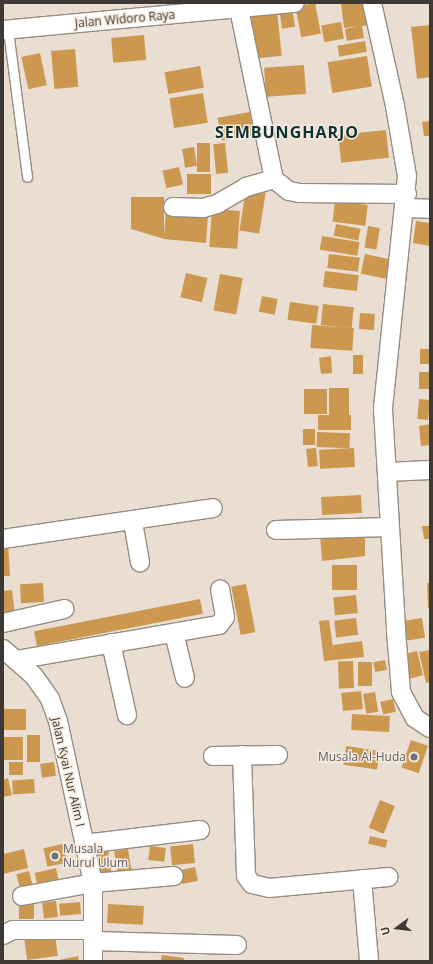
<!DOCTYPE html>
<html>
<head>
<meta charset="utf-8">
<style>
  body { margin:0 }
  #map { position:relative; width:433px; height:964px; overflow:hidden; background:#e9ded1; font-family:"Open Sans",sans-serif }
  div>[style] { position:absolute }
  .building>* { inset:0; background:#cc9850; transform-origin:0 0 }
  .roads { filter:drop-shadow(1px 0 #968c80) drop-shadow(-1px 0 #968c80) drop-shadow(0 1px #968c80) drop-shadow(0 -1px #968c80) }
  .service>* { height:9px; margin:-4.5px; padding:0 4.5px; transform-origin:4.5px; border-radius:4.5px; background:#fff }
  .minor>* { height:18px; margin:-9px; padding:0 9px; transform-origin:9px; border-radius:9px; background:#fff }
  .dots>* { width:11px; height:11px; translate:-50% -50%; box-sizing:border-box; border:2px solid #f6ebde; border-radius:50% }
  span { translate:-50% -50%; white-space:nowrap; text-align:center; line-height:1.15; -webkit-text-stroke:3px #f6ebde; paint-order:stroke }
  .street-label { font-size:12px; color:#3e3934 }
  .worship-label { font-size:12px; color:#5b616d }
  .right { translate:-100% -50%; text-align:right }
  .left { translate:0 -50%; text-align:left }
  .district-label { font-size:16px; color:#0e3134; font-weight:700; letter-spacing:1px }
  .frame { position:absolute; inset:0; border:4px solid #3e3934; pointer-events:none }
  .north { position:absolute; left:377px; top:908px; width:40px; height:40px; -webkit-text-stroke:3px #f6ebde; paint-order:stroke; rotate:255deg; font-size:11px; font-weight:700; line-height:16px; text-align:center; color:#3e3934 }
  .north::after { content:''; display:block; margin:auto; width:14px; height:18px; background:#3e3934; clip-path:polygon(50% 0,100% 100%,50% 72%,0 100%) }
</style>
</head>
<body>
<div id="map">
  <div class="building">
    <div style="left:315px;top:3px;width:31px;height:20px;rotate:79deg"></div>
    <div style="clip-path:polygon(341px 3px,366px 3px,368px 25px,362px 26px,364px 38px,347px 41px,345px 29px,358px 26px,344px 28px)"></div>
    <div style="left:292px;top:8px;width:19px;height:13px;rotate:81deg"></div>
    <div style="left:277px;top:11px;width:45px;height:29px;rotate:84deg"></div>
    <div style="left:341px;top:22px;width:17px;height:20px;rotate:80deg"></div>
    <div style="clip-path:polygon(430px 25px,430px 77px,417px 79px,411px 27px)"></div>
    <div style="left:144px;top:35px;width:25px;height:33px;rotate:85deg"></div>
    <div style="left:365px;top:41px;width:11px;height:28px;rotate:80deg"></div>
    <div style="left:75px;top:49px;width:38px;height:24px;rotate:85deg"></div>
    <div style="left:40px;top:53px;width:33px;height:19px;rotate:78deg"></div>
    <div style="left:367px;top:56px;width:31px;height:40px;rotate:81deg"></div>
    <div style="left:304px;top:65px;width:29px;height:40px;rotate:86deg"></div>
    <div style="left:200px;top:66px;width:22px;height:36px;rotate:80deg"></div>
    <div style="left:203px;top:93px;width:30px;height:34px;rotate:81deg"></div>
    <div style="left:250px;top:112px;width:23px;height:33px;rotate:80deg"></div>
    <div style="clip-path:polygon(430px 121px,430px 136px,424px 136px,422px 122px)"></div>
    <div style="left:386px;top:130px;width:28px;height:48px;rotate:84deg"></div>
    <div style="left:197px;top:143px;width:13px;height:29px"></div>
    <div style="left:225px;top:143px;width:30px;height:12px;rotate:84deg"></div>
    <div style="left:194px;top:147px;width:19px;height:12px;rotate:81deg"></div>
    <div style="left:179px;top:167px;width:18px;height:17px;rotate:77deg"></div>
    <div style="left:187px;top:174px;width:24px;height:20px"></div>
    <div style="left:246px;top:189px;width:20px;height:42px;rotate:9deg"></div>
    <div style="clip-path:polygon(131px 197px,164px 197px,164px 236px,166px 211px,208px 215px,206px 243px,164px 239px,131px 229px)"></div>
    <div style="left:335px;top:201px;width:33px;height:21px;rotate:7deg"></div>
    <div style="left:212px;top:209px;width:28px;height:38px;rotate:4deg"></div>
    <div style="clip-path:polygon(416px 221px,430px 223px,430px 246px,413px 243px)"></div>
    <div style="left:336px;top:224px;width:25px;height:12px;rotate:11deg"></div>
    <div style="left:368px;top:226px;width:12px;height:22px;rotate:9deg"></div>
    <div style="left:322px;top:236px;width:38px;height:14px;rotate:9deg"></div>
    <div style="left:329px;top:254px;width:31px;height:14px;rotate:7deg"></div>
    <div style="left:365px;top:254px;width:25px;height:20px;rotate:12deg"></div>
    <div style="left:325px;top:271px;width:34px;height:16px;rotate:7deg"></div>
    <div style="left:186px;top:273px;width:22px;height:25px;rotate:13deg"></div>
    <div style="left:220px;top:274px;width:23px;height:37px;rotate:10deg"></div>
    <div style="left:262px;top:296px;width:16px;height:16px;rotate:11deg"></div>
    <div style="left:290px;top:302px;width:29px;height:18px;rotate:8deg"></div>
    <div style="left:323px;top:304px;width:31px;height:21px;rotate:6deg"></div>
    <div style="left:360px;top:313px;width:15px;height:16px;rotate:4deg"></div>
    <div style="left:312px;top:325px;width:42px;height:23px;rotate:4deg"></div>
    <div style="left:420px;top:349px;width:10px;height:15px"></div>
    <div style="left:353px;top:355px;width:10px;height:19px"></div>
    <div style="clip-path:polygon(331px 356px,332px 373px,321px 374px,319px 358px)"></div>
    <div style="left:419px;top:372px;width:11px;height:17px"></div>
    <div style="left:329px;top:388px;width:20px;height:27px"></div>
    <div style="left:304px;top:389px;width:23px;height:25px"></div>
    <div style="left:419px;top:399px;width:11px;height:20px;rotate:5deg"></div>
    <div style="left:318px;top:415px;width:33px;height:15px"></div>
    <div style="clip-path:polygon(430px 424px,430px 445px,421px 446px,419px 426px)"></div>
    <div style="left:303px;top:429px;width:12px;height:16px"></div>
    <div style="left:317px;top:432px;width:33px;height:15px;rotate:2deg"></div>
    <div style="left:316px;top:448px;width:18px;height:10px;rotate:84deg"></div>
    <div style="left:354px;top:448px;width:19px;height:35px;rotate:87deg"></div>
    <div style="left:361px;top:495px;width:18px;height:40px;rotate:87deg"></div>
    <div style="clip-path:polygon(422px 526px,430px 526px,430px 539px,424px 539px)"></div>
    <div style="clip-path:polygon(342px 533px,365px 538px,365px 556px,322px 561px,320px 534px)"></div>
    <div style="clip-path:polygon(8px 542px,10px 576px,3px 576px,3px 543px)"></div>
    <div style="left:332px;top:565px;width:25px;height:25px"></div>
    <div style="left:43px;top:583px;width:19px;height:23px;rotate:87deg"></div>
    <div style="clip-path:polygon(427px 583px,430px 583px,430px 608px,428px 608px)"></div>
    <div style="left:246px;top:584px;width:49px;height:15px;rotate:79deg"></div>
    <div style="clip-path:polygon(12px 590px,15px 614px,3px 615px,3px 591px)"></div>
    <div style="left:356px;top:595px;width:18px;height:23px;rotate:84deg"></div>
    <div style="left:200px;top:599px;width:15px;height:169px;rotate:79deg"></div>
    <div style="left:356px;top:618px;width:17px;height:22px;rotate:83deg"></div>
    <div style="left:422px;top:618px;width:20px;height:18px;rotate:81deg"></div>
    <div style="clip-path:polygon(329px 620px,334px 654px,333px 645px,362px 641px,364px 657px,324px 661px,319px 621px)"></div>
    <div style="clip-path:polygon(430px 650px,430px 682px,426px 683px,419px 652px)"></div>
    <div style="left:417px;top:651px;width:25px;height:16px;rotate:76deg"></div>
    <div style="left:385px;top:660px;width:10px;height:12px;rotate:79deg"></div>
    <div style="left:353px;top:661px;width:27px;height:15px;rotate:88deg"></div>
    <div style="left:358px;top:662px;width:14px;height:24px"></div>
    <div style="left:361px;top:691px;width:18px;height:20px;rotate:84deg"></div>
    <div style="left:375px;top:692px;width:20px;height:12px;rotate:81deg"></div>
    <div style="left:393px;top:699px;width:13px;height:13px;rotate:77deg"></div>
    <div style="left:3px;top:709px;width:23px;height:21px"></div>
    <div style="left:352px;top:714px;width:38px;height:16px;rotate:3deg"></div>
    <div style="left:27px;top:735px;width:13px;height:27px"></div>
    <div style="left:3px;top:737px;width:20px;height:23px"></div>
    <div style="left:411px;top:740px;width:18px;height:29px;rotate:19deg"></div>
    <div style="left:346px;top:746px;width:34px;height:19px;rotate:8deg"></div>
    <div style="left:9px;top:762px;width:14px;height:13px"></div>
    <div style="left:54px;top:762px;width:14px;height:14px;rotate:82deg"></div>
    <div style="clip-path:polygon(8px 778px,12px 795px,3px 797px,3px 780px)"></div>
    <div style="left:34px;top:779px;width:14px;height:22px;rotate:86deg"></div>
    <div style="left:380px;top:800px;width:16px;height:30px;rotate:22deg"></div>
    <div style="left:370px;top:836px;width:18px;height:8px;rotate:13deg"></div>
    <div style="left:63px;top:844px;width:19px;height:20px;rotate:78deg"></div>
    <div style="left:193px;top:844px;width:19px;height:23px;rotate:84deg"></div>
    <div style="left:150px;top:846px;width:16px;height:14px;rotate:7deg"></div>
    <div style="clip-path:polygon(24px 849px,28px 868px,3px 874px,3px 854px)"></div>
    <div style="left:108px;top:849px;width:29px;height:18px;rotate:82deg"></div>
    <div style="left:128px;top:849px;width:24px;height:14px;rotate:81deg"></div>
    <div style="left:195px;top:867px;width:14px;height:16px;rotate:78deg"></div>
    <div style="left:56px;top:868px;width:18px;height:22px;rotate:77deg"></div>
    <div style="left:29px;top:871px;width:21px;height:13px;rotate:76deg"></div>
    <div style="left:19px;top:901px;width:15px;height:18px"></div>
    <div style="left:56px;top:901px;width:16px;height:14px;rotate:83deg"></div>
    <div style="left:80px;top:902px;width:12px;height:21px;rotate:85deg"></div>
    <div style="left:108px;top:904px;width:36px;height:19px;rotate:3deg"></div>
    <div style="left:55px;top:935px;width:21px;height:31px;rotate:82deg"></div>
    <div style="clip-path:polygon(162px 955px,184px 958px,183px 961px,161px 961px)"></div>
    <div style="clip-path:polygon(78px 956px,79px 961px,59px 961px,59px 960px)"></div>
  </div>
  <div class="roads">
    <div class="service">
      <div style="left:8px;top:30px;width:148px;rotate:82.6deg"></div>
    </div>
    <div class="minor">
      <div style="left:372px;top:3px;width:106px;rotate:77.4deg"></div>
      <div style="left:395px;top:106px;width:71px;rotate:80.3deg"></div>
      <div style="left:407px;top:176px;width:234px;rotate:95.9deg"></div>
      <div style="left:383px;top:409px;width:222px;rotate:86.6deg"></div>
      <div style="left:396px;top:631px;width:61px;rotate:85.3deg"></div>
      <div style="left:401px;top:692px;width:30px;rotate:62deg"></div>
      <div style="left:415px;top:718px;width:18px;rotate:34deg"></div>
      <div style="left:239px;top:9px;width:174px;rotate:78.4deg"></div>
      <div style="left:274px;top:179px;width:19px;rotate:39deg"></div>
      <div style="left:289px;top:191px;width:10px;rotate:11deg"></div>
      <div style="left:299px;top:193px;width:108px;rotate:0.5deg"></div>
      <div style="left:3px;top:30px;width:293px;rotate:-5.3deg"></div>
      <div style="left:173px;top:207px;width:30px;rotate:2deg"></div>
      <div style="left:203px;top:208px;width:15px;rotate:-16deg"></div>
      <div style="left:217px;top:204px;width:34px;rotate:-30deg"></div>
      <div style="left:246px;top:187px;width:29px;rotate:-16deg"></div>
      <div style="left:406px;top:208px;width:24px;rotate:2deg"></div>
      <div style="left:387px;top:472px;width:43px;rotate:-2.7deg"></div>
      <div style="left:133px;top:522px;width:41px;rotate:80.1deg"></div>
      <div style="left:276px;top:530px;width:114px;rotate:-1.5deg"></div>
      <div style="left:3px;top:539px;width:212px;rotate:-8.4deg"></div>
      <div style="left:3px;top:623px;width:63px;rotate:-12.9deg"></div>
      <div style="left:174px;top:633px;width:46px;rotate:76.3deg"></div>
      <div style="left:111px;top:643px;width:74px;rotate:77.5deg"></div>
      <div style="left:3px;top:649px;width:41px;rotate:41.1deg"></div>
      <div style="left:34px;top:676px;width:28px;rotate:55deg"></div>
      <div style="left:50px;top:699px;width:23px;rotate:70deg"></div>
      <div style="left:58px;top:721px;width:166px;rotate:77.8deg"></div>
      <div style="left:93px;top:883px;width:78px;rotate:90deg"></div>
      <div style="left:16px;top:660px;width:206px;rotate:-9.8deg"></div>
      <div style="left:219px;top:625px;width:10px;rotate:-53deg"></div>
      <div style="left:225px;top:617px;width:28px;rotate:-100deg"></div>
      <div style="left:242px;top:755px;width:121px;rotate:88.1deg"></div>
      <div style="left:246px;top:876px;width:10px;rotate:53deg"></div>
      <div style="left:252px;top:884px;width:17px;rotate:13deg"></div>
      <div style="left:269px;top:888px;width:120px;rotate:-5.3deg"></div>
      <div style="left:213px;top:756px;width:65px;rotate:-0.9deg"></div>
      <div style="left:84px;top:844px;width:117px;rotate:-6.9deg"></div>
      <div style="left:362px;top:879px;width:82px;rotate:85.1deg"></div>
      <div style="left:22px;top:896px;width:72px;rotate:-10.4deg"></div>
      <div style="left:93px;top:883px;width:81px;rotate:-4.9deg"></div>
      <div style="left:3px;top:935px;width:11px;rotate:-27deg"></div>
      <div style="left:13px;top:930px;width:80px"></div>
      <div style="left:93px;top:941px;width:144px;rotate:1.6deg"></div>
    </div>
  </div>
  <div class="dots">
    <div style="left:414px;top:757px;background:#6b7280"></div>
    <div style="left:55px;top:856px;background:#6b7280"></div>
  </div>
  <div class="street-label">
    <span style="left:125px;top:19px;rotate:-5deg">Jalan Widoro Raya</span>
    <span style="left:68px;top:772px;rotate:77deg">Jalan Kyai Nur Alim I</span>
  </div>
  <div class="worship-label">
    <span class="right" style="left:406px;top:757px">Musala Al-Huda</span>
    <span class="left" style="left:63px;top:856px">Musala<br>Nurul Ulum</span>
  </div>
  <div class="district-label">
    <span style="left:287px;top:132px">SEMBUNGHARJO</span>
  </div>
  <div class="frame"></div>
  <div class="north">U</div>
</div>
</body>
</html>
